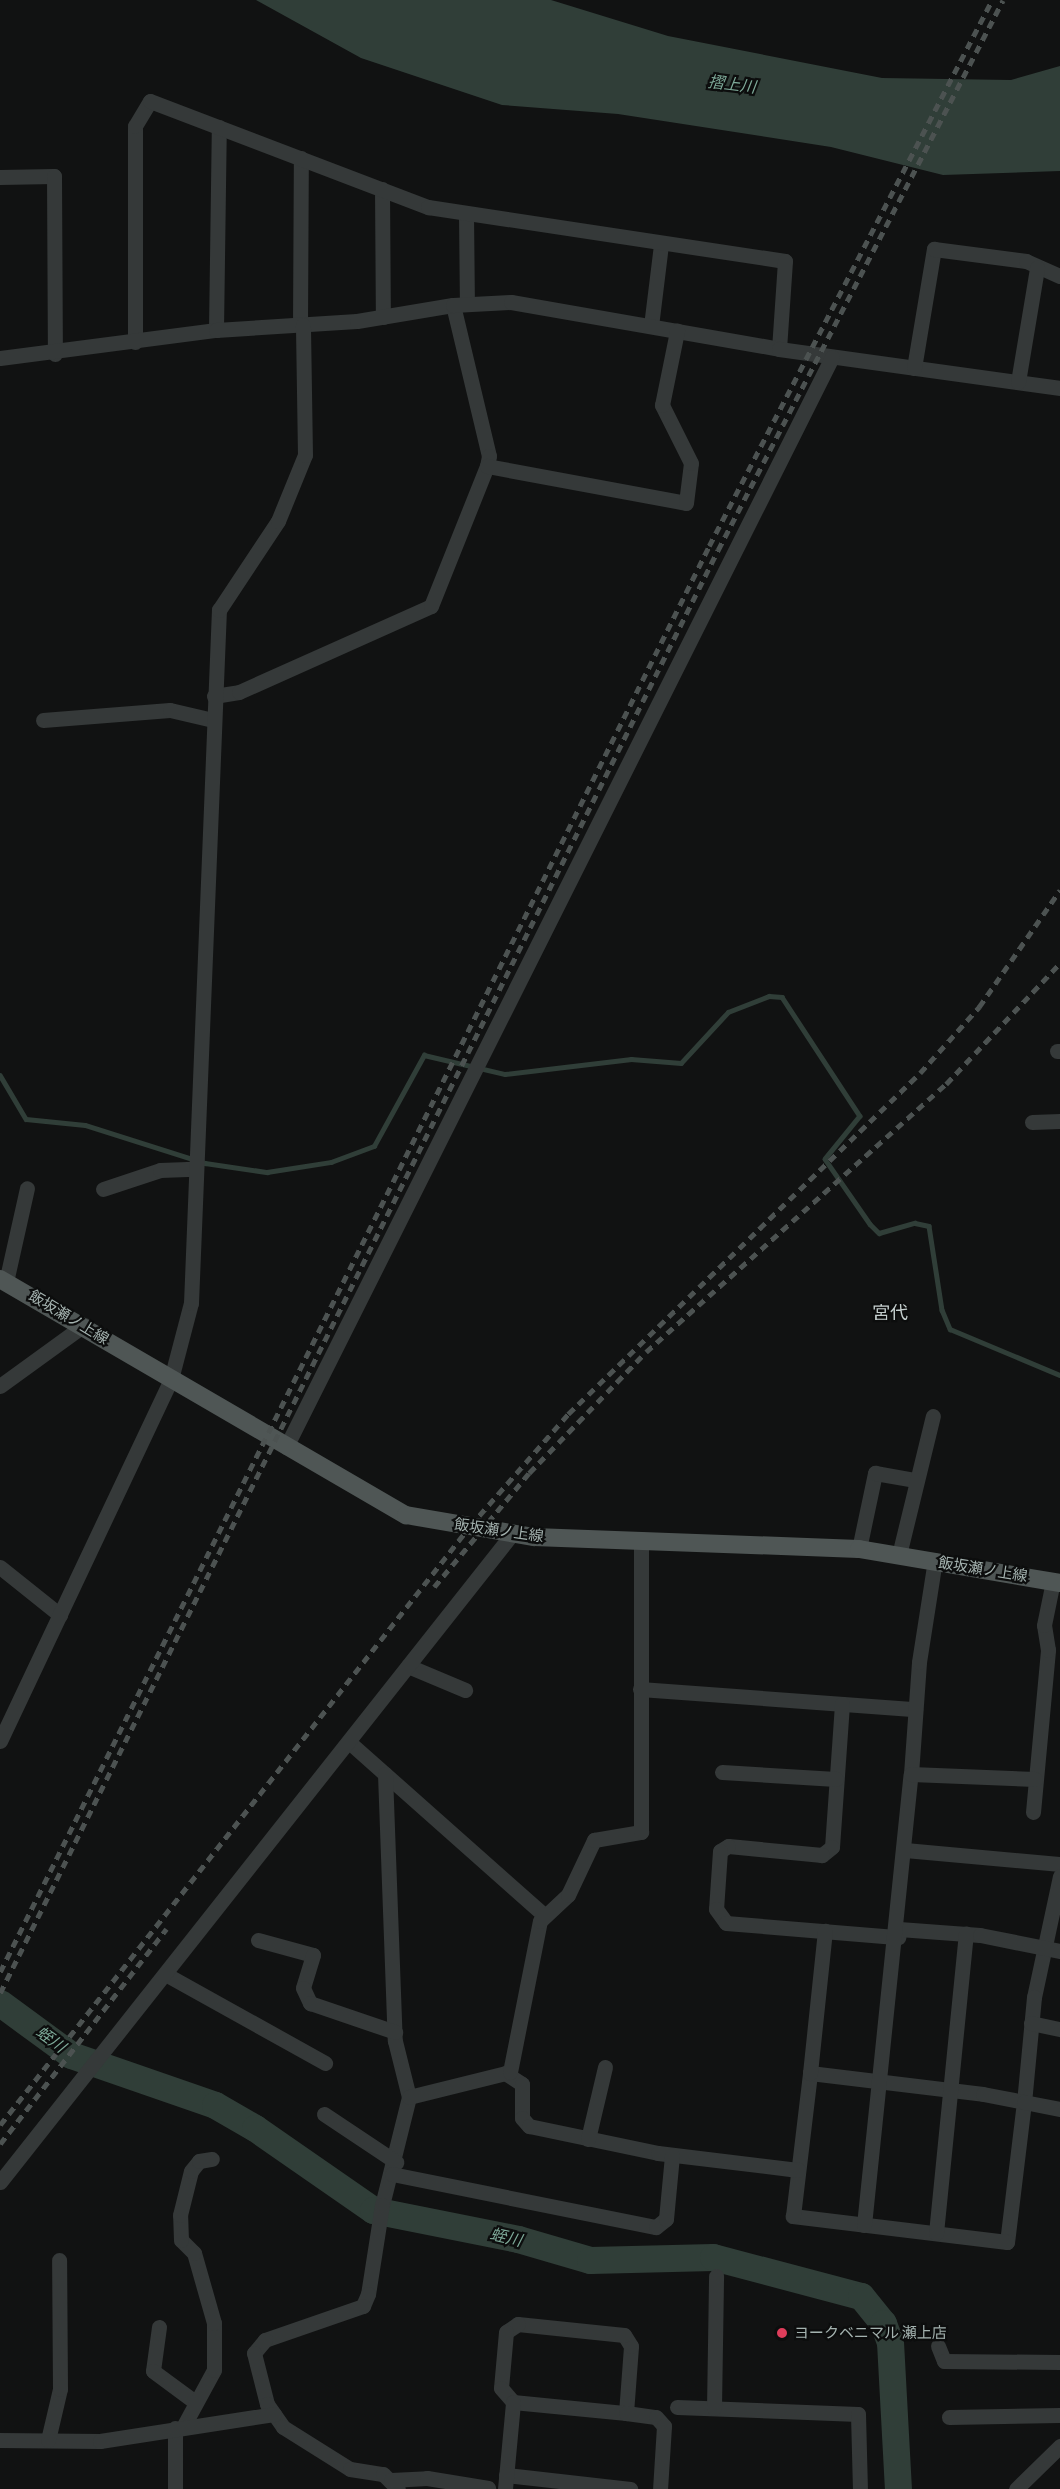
<!DOCTYPE html>
<html>
<head>
<meta charset="utf-8">
<style>
  body { margin:0 }
  #map { position:relative; width:1060px; height:2489px; overflow:hidden; background:#111212; font-family:Commissioner,"Noto Sans JP",sans-serif }
  div>[style] { position:absolute }
  .water>* { inset:0; background:#303e38 }
  .stream>* { height:4.5px; margin:-2.25px; padding:0 2.25px; transform-origin:2.25px; border-radius:2.25px; background:#303e38 }
  .river>* { height:27px; margin:-13.5px; padding:0 13.5px; transform-origin:13.5px; border-radius:13.5px; background:#303e38 }
  .minor>* { height:15px; margin:-7.5px; padding:0 7.5px; transform-origin:7.5px; border-radius:7.5px; background:#353939 }
  .major>* { height:18px; margin:-9px; padding:0 9px; transform-origin:9px; border-radius:9px; background:#4f5655 }
  .rail>* { height:4.5px; margin-top:-2.25px; transform-origin:0; background:repeating-linear-gradient(90deg,#4c5251 0 8px,transparent 0 14px) }
  .dots>* { width:16px; height:16px; translate:-50% -50%; box-sizing:border-box; border:3px solid #0c0d0d; border-radius:50% }
  span { translate:-50% -50%; white-space:nowrap; text-align:center; line-height:1.15; -webkit-text-stroke:4.5px #0c0d0d; paint-order:stroke }
  .street-label { font-size:15px; color:#a4b2af }
  .poi-label { font-size:15px; color:#a4b2af }
  .left { translate:0 -50%; text-align:left }
  .water-label { font-size:16px; color:#7eaa99; font-style:italic }
  .quarter-label { font-size:18px; color:#c4cecd }
</style>
</head>
<body>
<div id="map">
  <div class="water">
    <div style="clip-path:polygon(256px 0,551px 0,668px 36px,882px 78px,1011px 80px,1060px 66px,1060px 171px,943px 175px,831px 147px,618px 114px,502px 105px,361px 58px)"></div>
  </div>
  <div class="stream">
    <div style="left:0;top:1075px;width:51px;rotate:59.4deg"></div>
    <div style="left:26px;top:1119px;width:59px;rotate:5.8deg"></div>
    <div style="left:85px;top:1125px;width:126px;rotate:17.6deg"></div>
    <div style="left:205px;top:1163px;width:63px;rotate:8.3deg"></div>
    <div style="left:267px;top:1172px;width:65px;rotate:-8.9deg"></div>
    <div style="left:331px;top:1162px;width:46px;rotate:-20.4deg"></div>
    <div style="left:374px;top:1146px;width:104px;rotate:-61.2deg"></div>
    <div style="left:424px;top:1055px;width:83px;rotate:13.2deg"></div>
    <div style="left:505px;top:1074px;width:127px;rotate:-6.8deg"></div>
    <div style="left:631px;top:1059px;width:50px;rotate:4.6deg"></div>
    <div style="left:681px;top:1063px;width:69px;rotate:-47.3deg"></div>
    <div style="left:728px;top:1012px;width:44px;rotate:-21.3deg"></div>
    <div style="left:769px;top:996px;width:13px;rotate:4deg"></div>
    <div style="left:782px;top:997px;width:142px;rotate:56.8deg"></div>
    <div style="left:860px;top:1116px;width:55px;rotate:129.1deg"></div>
    <div style="left:825px;top:1159px;width:79px;rotate:55.3deg"></div>
    <div style="left:870px;top:1224px;width:13px;rotate:45deg"></div>
    <div style="left:879px;top:1233px;width:37px;rotate:-16deg"></div>
    <div style="left:915px;top:1223px;width:14px;rotate:12deg"></div>
    <div style="left:929px;top:1226px;width:85px;rotate:81.2deg"></div>
    <div style="left:942px;top:1310px;width:21px;rotate:67deg"></div>
    <div style="left:950px;top:1329px;width:119px;rotate:22.7deg"></div>
  </div>
  <div class="river">
    <div style="left:0;top:2003px;width:88px;rotate:36.2deg"></div>
    <div style="left:71px;top:2055px;width:152px;rotate:19.1deg"></div>
    <div style="left:215px;top:2105px;width:46px;rotate:29.9deg"></div>
    <div style="left:255px;top:2128px;width:144px;rotate:34.8deg"></div>
    <div style="left:373px;top:2210px;width:148px;rotate:11.3deg"></div>
    <div style="left:518px;top:2239px;width:75px;rotate:16.3deg"></div>
    <div style="left:590px;top:2260px;width:123px;rotate:-1.4deg"></div>
    <div style="left:713px;top:2257px;width:153px;rotate:14.8deg"></div>
    <div style="left:861px;top:2296px;width:35px;rotate:51deg"></div>
    <div style="left:883px;top:2323px;width:20px;rotate:70deg"></div>
    <div style="left:890px;top:2342px;width:147px;rotate:86.9deg"></div>
  </div>
  <div class="minor">
    <div style="left:0;top:177px;width:54px;rotate:-1.1deg"></div>
    <div style="left:54px;top:176px;width:178px;rotate:89.7deg"></div>
    <div style="left:382px;top:189px;width:128px;rotate:89.6deg"></div>
    <div style="left:466px;top:214px;width:89px;rotate:89.4deg"></div>
    <div style="left:453px;top:305px;width:155px;rotate:76.6deg"></div>
    <div style="left:489px;top:456px;width:10px;rotate:101deg"></div>
    <div style="left:300px;top:325px;width:167px;rotate:-89.7deg"></div>
    <div style="left:651px;top:326px;width:83px;rotate:-83deg"></div>
    <div style="left:216px;top:330px;width:203px;rotate:-89.2deg"></div>
    <div style="left:135px;top:342px;width:216px;rotate:-90deg"></div>
    <div style="left:135px;top:126px;width:29px;rotate:-59deg"></div>
    <div style="left:150px;top:101px;width:298px;rotate:20.9deg"></div>
    <div style="left:428px;top:207px;width:361px;rotate:8.6deg"></div>
    <div style="left:785px;top:261px;width:88px;rotate:93.9deg"></div>
    <div style="left:0;top:358px;width:218px;rotate:-7.4deg"></div>
    <div style="left:216px;top:330px;width:141px;rotate:-3.7deg"></div>
    <div style="left:357px;top:321px;width:97px;rotate:-9.5deg"></div>
    <div style="left:453px;top:305px;width:58px;rotate:-3deg"></div>
    <div style="left:511px;top:302px;width:272px;rotate:9.9deg"></div>
    <div style="left:779px;top:349px;width:284px;rotate:7.9deg"></div>
    <div style="left:914px;top:368px;width:121px;rotate:-80.5deg"></div>
    <div style="left:934px;top:249px;width:93px;rotate:7.4deg"></div>
    <div style="left:1026px;top:261px;width:37px;rotate:24deg"></div>
    <div style="left:1018px;top:382px;width:116px;rotate:-80.5deg"></div>
    <div style="left:214px;top:696px;width:25px;rotate:-9deg"></div>
    <div style="left:239px;top:692px;width:210px;rotate:-24.1deg"></div>
    <div style="left:431px;top:606px;width:151px;rotate:-68.2deg"></div>
    <div style="left:487px;top:466px;width:202px;rotate:10.5deg"></div>
    <div style="left:686px;top:503px;width:40px;rotate:-82.9deg"></div>
    <div style="left:691px;top:463px;width:65px;rotate:-116.6deg"></div>
    <div style="left:662px;top:405px;width:76px;rotate:-78.5deg"></div>
    <div style="left:43px;top:720px;width:127px;rotate:-4.5deg"></div>
    <div style="left:170px;top:710px;width:44px;rotate:13.1deg"></div>
    <div style="left:1057px;top:1051px;width:3px"></div>
    <div style="left:1032px;top:1122px;width:28px;rotate:-2deg"></div>
    <div style="left:103px;top:1189px;width:60px;rotate:-18.4deg"></div>
    <div style="left:160px;top:1170px;width:34px;rotate:-2deg"></div>
    <div style="left:6px;top:1282px;width:96px;rotate:-77.4deg"></div>
    <div style="left:0;top:1386px;width:104px;rotate:-36deg"></div>
    <div style="left:286px;top:1447px;width:1219px;rotate:-63.39deg"></div>
    <div style="left:859px;top:1549px;width:78px;rotate:-78.1deg"></div>
    <div style="left:875px;top:1473px;width:41px;rotate:9.9deg"></div>
    <div style="left:899px;top:1555px;width:143px;rotate:-76.3deg"></div>
    <div style="left:0;top:1567px;width:77px;rotate:38.7deg"></div>
    <div style="left:408px;top:1666px;width:62px;rotate:22.8deg"></div>
    <div style="left:640px;top:1689px;width:276px;rotate:4.2deg"></div>
    <div style="left:842px;top:1704px;width:143px;rotate:94deg"></div>
    <div style="left:832px;top:1847px;width:13px;rotate:141deg"></div>
    <div style="left:822px;top:1855px;width:94px;rotate:-174.5deg"></div>
    <div style="left:728px;top:1846px;width:9px;rotate:148deg"></div>
    <div style="left:720px;top:1851px;width:58px;rotate:93.9deg"></div>
    <div style="left:716px;top:1909px;width:17px;rotate:54deg"></div>
    <div style="left:726px;top:1923px;width:173px;rotate:4.7deg"></div>
    <div style="left:0;top:1741px;width:400px;rotate:-64.7deg"></div>
    <div style="left:171px;top:1379px;width:79px;rotate:-75.3deg"></div>
    <div style="left:191px;top:1303px;width:694px;rotate:-87.69deg"></div>
    <div style="left:219px;top:610px;width:107px;rotate:-56.5deg"></div>
    <div style="left:278px;top:521px;width:71px;rotate:-67.8deg"></div>
    <div style="left:305px;top:455px;width:130px;rotate:-90.9deg"></div>
    <div style="left:349px;top:1742px;width:262px;rotate:41.6deg"></div>
    <div style="left:722px;top:1772px;width:114px;rotate:3.5deg"></div>
    <div style="left:385px;top:1774px;width:267px;rotate:87.9deg"></div>
    <div style="left:395px;top:2041px;width:58px;rotate:76deg"></div>
    <div style="left:409px;top:2097px;width:111px;rotate:104deg"></div>
    <div style="left:382px;top:2205px;width:90px;rotate:98.9deg"></div>
    <div style="left:368px;top:2294px;width:13px;rotate:113deg"></div>
    <div style="left:363px;top:2306px;width:104px;rotate:160.9deg"></div>
    <div style="left:265px;top:2340px;width:17px;rotate:130deg"></div>
    <div style="left:254px;top:2353px;width:53px;rotate:75.7deg"></div>
    <div style="left:267px;top:2404px;width:28px;rotate:55deg"></div>
    <div style="left:283px;top:2427px;width:79px;rotate:32.1deg"></div>
    <div style="left:350px;top:2469px;width:33px;rotate:9deg"></div>
    <div style="left:383px;top:2474px;width:21px;rotate:45deg"></div>
    <div style="left:911px;top:1774px;width:112px;rotate:-85.9deg"></div>
    <div style="left:919px;top:1662px;width:103px;rotate:-81.1deg"></div>
    <div style="left:1033px;top:1812px;width:163px;rotate:-84.7deg"></div>
    <div style="left:1048px;top:1650px;width:25px;rotate:-99deg"></div>
    <div style="left:1044px;top:1625px;width:45px;rotate:-78.4deg"></div>
    <div style="left:905px;top:1850px;width:156px;rotate:5.2deg"></div>
    <div style="left:1060px;top:1876px;width:124px;rotate:102.1deg"></div>
    <div style="left:1034px;top:1997px;width:105px;rotate:95.4deg"></div>
    <div style="left:1024px;top:2102px;width:141px;rotate:96.9deg"></div>
    <div style="left:1007px;top:2242px;width:216px;rotate:-173.1deg"></div>
    <div style="left:793px;top:2216px;width:144px;rotate:-83.2deg"></div>
    <div style="left:810px;top:2073px;width:174px;rotate:6.9deg"></div>
    <div style="left:983px;top:2094px;width:42px;rotate:11deg"></div>
    <div style="left:1024px;top:2102px;width:37px;rotate:11deg"></div>
    <div style="left:899px;top:1929px;width:81px;rotate:4.2deg"></div>
    <div style="left:980px;top:1935px;width:82px;rotate:11.3deg"></div>
    <div style="left:258px;top:1940px;width:57px;rotate:15.3deg"></div>
    <div style="left:313px;top:1955px;width:34px;rotate:107deg"></div>
    <div style="left:303px;top:1988px;width:17px;rotate:65deg"></div>
    <div style="left:310px;top:2003px;width:90px;rotate:18.8deg"></div>
    <div style="left:167px;top:1975px;width:181px;rotate:29.1deg"></div>
    <div style="left:1031px;top:2023px;width:30px;rotate:12deg"></div>
    <div style="left:505px;top:2073px;width:20px;rotate:33deg"></div>
    <div style="left:522px;top:2084px;width:34px;rotate:90deg"></div>
    <div style="left:522px;top:2118px;width:11px;rotate:49deg"></div>
    <div style="left:529px;top:2126px;width:132px;rotate:11.8deg"></div>
    <div style="left:658px;top:2153px;width:141px;rotate:6.9deg"></div>
    <div style="left:810px;top:2073px;width:143px;rotate:-84deg"></div>
    <div style="left:409px;top:2097px;width:104px;rotate:-13.9deg"></div>
    <div style="left:510px;top:2072px;width:154px;rotate:-78.8deg"></div>
    <div style="left:540px;top:1921px;width:38px;rotate:-43deg"></div>
    <div style="left:568px;top:1895px;width:61px;rotate:-64.7deg"></div>
    <div style="left:594px;top:1840px;width:48px;rotate:-9.7deg"></div>
    <div style="left:641px;top:1832px;width:293px;rotate:-90deg"></div>
    <div style="left:324px;top:2114px;width:87px;rotate:33.7deg"></div>
    <div style="left:588px;top:2139px;width:74px;rotate:-76.7deg"></div>
    <div style="left:392px;top:2174px;width:269px;rotate:11.4deg"></div>
    <div style="left:656px;top:2227px;width:13px;rotate:-39deg"></div>
    <div style="left:666px;top:2219px;width:64px;rotate:-84.6deg"></div>
    <div style="left:0;top:2182px;width:826px;rotate:-51.69deg"></div>
    <div style="left:864px;top:2225px;width:453px;rotate:-84.1deg"></div>
    <div style="left:911px;top:1774px;width:124px;rotate:2.3deg"></div>
    <div style="left:936px;top:2233px;width:301px;rotate:-84.3deg"></div>
    <div style="left:159px;top:2327px;width:44px;rotate:97.8deg"></div>
    <div style="left:153px;top:2371px;width:52px;rotate:36.4deg"></div>
    <div style="left:938px;top:2346px;width:16px;rotate:68deg"></div>
    <div style="left:944px;top:2361px;width:116px;rotate:0.5deg"></div>
    <div style="left:677px;top:2407px;width:181px;rotate:2.2deg"></div>
    <div style="left:858px;top:2414px;width:75px;rotate:88.5deg"></div>
    <div style="left:714px;top:2408px;width:132px;rotate:-89.1deg"></div>
    <div style="left:626px;top:2413px;width:67px;rotate:-85.7deg"></div>
    <div style="left:631px;top:2346px;width:13px;rotate:-122deg"></div>
    <div style="left:624px;top:2335px;width:107px;rotate:-174.1deg"></div>
    <div style="left:518px;top:2324px;width:14px;rotate:146deg"></div>
    <div style="left:506px;top:2332px;width:56px;rotate:95.1deg"></div>
    <div style="left:501px;top:2388px;width:18px;rotate:49deg"></div>
    <div style="left:513px;top:2402px;width:114px;rotate:5.6deg"></div>
    <div style="left:626px;top:2413px;width:30px;rotate:8deg"></div>
    <div style="left:656px;top:2417px;width:12px;rotate:48deg"></div>
    <div style="left:664px;top:2426px;width:63px;rotate:93.6deg"></div>
    <div style="left:949px;top:2417px;width:111px;rotate:-1deg"></div>
    <div style="left:183px;top:2427px;width:65px;rotate:-61.5deg"></div>
    <div style="left:214px;top:2370px;width:47px;rotate:-90deg"></div>
    <div style="left:214px;top:2323px;width:73px;rotate:-105.9deg"></div>
    <div style="left:194px;top:2253px;width:18px;rotate:-135deg"></div>
    <div style="left:181px;top:2240px;width:25px;rotate:-92deg"></div>
    <div style="left:180px;top:2215px;width:45px;rotate:-76deg"></div>
    <div style="left:191px;top:2171px;width:13px;rotate:-51deg"></div>
    <div style="left:199px;top:2161px;width:13px;rotate:-9deg"></div>
    <div style="left:175px;top:2428px;width:61px;rotate:90deg"></div>
    <div style="left:0;top:2440px;width:100px;rotate:0.6deg"></div>
    <div style="left:100px;top:2441px;width:176px;rotate:-8.8deg"></div>
    <div style="left:48px;top:2440px;width:52px;rotate:-76.8deg"></div>
    <div style="left:60px;top:2389px;width:129px;rotate:-90.4deg"></div>
    <div style="left:506px;top:2475px;width:125px;rotate:6.4deg"></div>
    <div style="left:391px;top:2480px;width:36px;rotate:-3deg"></div>
    <div style="left:427px;top:2478px;width:62px;rotate:9.3deg"></div>
    <div style="left:505px;top:2489px;width:87px;rotate:-84.7deg"></div>
    <div style="left:1016px;top:2489px;width:62px;rotate:-44.3deg"></div>
  </div>
  <div class="major">
    <div style="left:0;top:1279px;width:470px;rotate:30.2deg"></div>
    <div style="left:406px;top:1515px;width:130px;rotate:9.8deg"></div>
    <div style="left:534px;top:1537px;width:325px;rotate:2.1deg"></div>
    <div style="left:859px;top:1549px;width:204px;rotate:9.6deg"></div>
  </div>
  <div class="rail">
    <div style="left:434px;top:1587px;width:148px;rotate:-50.2deg"></div>
    <div style="left:529px;top:1473px;width:168px;rotate:-46deg"></div>
    <div style="left:646px;top:1352px;width:402px;rotate:-41.8deg"></div>
    <div style="left:946px;top:1084px;width:166px;rotate:-46.7deg"></div>
    <div style="left:0;top:1972px;width:1593px;rotate:-63.56deg"></div>
    <div style="left:709px;top:546px;width:615px;rotate:-62.6deg"></div>
    <div style="left:0;top:1993px;width:1612px;rotate:-63.55deg"></div>
    <div style="left:718px;top:550px;width:619px;rotate:-62.61deg"></div>
    <div style="left:0;top:2125px;width:761px;rotate:-51.88deg"></div>
    <div style="left:470px;top:1526px;width:149px;rotate:-48.8deg"></div>
    <div style="left:568px;top:1414px;width:490px;rotate:-44.1deg"></div>
    <div style="left:920px;top:1073px;width:89px;rotate:-48.2deg"></div>
    <div style="left:979px;top:1007px;width:142px;rotate:-55.3deg"></div>
    <div style="left:0;top:2144px;width:272px;rotate:-52.3deg"></div>
  </div>
  <div class="dots">
    <div style="left:782px;top:2333px;background:#de3d5b"></div>
  </div>
  <div class="street-label">
    <span style="left:69px;top:1317px;rotate:31deg">飯坂瀬ノ上線</span>
    <span style="left:499px;top:1530px;rotate:8deg">飯坂瀬ノ上線</span>
    <span style="left:983px;top:1569px;rotate:9deg">飯坂瀬ノ上線</span>
  </div>
  <div class="poi-label">
    <span class="left" style="left:794px;top:2333px">ヨークベニマル 瀬上店</span>
  </div>
  <div class="water-label">
    <span style="left:732px;top:84px;rotate:7deg">摺上川</span>
    <span style="left:51px;top:2039px;rotate:36deg">蛭川</span>
    <span style="left:506px;top:2237px;rotate:13deg">蛭川</span>
  </div>
  <div class="quarter-label">
    <span style="left:890px;top:1312px">宮代</span>
  </div>
</div>
</body>
</html>
